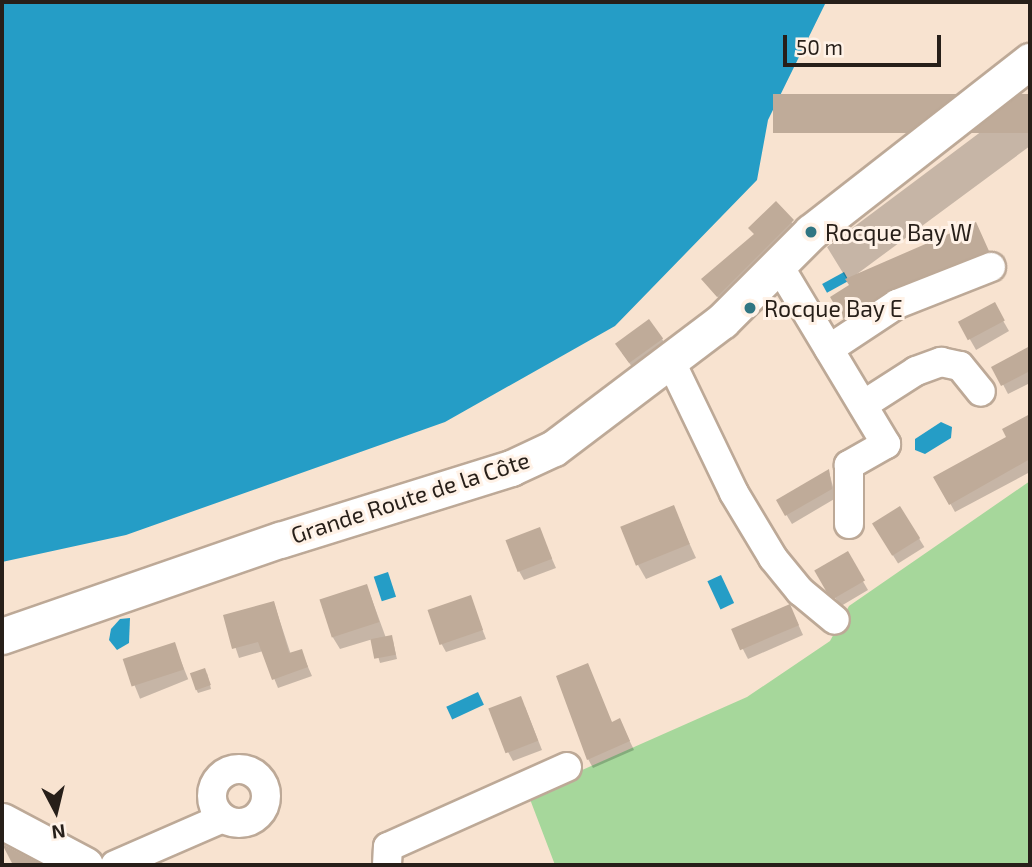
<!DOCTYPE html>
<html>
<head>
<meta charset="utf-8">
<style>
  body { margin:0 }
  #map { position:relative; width:1032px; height:867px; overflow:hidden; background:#f8e3d0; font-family:"Exo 2",sans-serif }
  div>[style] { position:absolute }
  .green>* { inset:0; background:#a6d79b }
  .water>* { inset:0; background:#259dc6; transform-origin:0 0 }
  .shadow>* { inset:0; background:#0003; transform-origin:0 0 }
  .building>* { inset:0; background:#bfab99; transform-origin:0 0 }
  .roads { filter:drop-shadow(2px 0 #bda997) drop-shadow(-2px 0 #bda997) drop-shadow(0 2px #bda997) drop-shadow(0 -2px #bda997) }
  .minor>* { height:28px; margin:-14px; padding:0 14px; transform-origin:14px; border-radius:14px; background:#fff }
  .minor>.ring { margin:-14px; padding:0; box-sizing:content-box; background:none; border:28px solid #fff; border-radius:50% }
  .major>* { height:35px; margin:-17.5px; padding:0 17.5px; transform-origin:17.5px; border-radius:17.5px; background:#fff }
  .dots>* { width:19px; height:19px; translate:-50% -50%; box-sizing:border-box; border:4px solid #fff2e7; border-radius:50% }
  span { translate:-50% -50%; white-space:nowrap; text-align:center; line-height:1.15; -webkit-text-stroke:6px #fff2e7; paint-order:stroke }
  .poi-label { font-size:23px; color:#271f19 }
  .left { translate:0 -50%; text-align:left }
  .street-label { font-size:23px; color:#271f19 }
  .frame { position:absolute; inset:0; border:4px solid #271f19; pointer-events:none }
  .north { position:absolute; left:21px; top:776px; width:70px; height:70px; -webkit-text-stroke:5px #fff2e7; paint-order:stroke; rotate:173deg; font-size:19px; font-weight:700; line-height:28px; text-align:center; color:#271f19 }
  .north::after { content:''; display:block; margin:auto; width:24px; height:32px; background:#271f19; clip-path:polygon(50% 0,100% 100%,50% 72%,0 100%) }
  .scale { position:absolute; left:783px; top:35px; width:158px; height:32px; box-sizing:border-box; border:4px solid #271f19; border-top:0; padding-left:9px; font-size:21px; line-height:24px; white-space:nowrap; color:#271f19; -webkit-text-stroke:5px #fff2e7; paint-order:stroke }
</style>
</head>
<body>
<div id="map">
  <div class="green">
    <div style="clip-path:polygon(1030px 481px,1030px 865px,555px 865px,528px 794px,747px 697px,830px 641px,849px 606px)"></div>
  </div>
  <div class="water">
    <div style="clip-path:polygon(2px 2px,826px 2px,768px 120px,757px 180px,615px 326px,445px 422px,126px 535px,2px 562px)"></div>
    <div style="left:844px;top:272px;width:10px;height:25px;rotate:61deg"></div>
    <div style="clip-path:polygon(941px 422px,952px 427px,951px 438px,925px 454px,915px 450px,915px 439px)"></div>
    <div style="left:388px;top:572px;width:26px;height:15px;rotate:72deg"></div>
    <div style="left:721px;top:575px;width:31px;height:15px;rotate:65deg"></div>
    <div style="clip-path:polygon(130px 618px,129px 643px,117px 650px,109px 640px,111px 629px,120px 619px)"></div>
    <div style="left:478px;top:692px;width:14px;height:35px;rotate:65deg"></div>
  </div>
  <div class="shadow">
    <div style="clip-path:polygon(1030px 95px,1030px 146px,857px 274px,980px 233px,992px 260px,849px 327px,832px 298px,851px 286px,827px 247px)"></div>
    <div style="clip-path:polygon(776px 204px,798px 230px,723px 304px,704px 279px,755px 235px,751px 228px)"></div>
    <div style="left:994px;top:305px;width:30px;height:38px;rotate:60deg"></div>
    <div style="clip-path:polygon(662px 339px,667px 347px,635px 371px,622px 353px)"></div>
    <div style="clip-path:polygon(1030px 348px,1030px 383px,1008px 394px,994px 367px)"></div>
    <div style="clip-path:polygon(1030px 416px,1030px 472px,955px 512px,936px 478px,1009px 437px,1004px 430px)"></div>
    <div style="clip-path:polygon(829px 472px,836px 498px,792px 524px,778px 501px)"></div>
    <div style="clip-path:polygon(673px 507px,696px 558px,646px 579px,638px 565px)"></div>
    <div style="left:900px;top:508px;width:46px;height:31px;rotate:58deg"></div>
    <div style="clip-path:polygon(539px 529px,556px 568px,524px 580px,519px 571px)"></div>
    <div style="clip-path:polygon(847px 554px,868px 590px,841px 606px,822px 580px)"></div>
    <div style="clip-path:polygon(367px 586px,386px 638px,393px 641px,397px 659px,380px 663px,373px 639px,340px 649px,332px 636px)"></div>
    <div style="clip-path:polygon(470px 597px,486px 639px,446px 652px,441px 643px)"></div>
    <div style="clip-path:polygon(274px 603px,291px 655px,301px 651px,312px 676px,278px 688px,263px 651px,239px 658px,225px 616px)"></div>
    <div style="clip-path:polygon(794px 615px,803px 635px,748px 659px,733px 630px)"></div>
    <div style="left:174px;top:644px;width:38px;height:52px;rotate:68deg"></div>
    <div style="clip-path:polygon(207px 673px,211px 689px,198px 693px,196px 689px)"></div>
    <div style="clip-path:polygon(525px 707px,542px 750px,513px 761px,508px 752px)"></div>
    <div style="clip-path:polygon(612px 723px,624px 729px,634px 750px,593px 768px,588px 759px)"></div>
  </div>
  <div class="building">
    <div style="left:1030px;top:94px;width:39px;height:257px;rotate:90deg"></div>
    <div style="clip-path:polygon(776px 201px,794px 220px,717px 297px,701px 279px,754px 234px,748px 228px)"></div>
    <div style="clip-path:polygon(976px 222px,989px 251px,891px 289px,843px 319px,830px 297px,849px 285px,845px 279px)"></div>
    <div style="left:995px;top:302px;width:21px;height:42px;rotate:62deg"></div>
    <div style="left:649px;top:319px;width:24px;height:42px;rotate:54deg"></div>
    <div style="clip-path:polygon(1030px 346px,1030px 371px,1001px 386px,991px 367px)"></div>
    <div style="clip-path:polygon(1030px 414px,1030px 459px,949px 505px,933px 477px,1006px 437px,1002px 429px)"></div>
    <div style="clip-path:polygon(829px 469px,832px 489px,785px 516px,776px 500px)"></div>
    <div style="left:674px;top:505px;width:42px;height:58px;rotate:68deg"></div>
    <div style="left:900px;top:506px;width:38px;height:33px;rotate:58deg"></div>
    <div style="left:540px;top:527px;width:34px;height:37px;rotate:69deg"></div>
    <div style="left:848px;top:551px;width:34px;height:39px;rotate:60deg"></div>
    <div style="left:367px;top:584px;width:40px;height:50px;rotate:72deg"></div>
    <div style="left:471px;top:595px;width:37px;height:46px;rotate:71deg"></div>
    <div style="clip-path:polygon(274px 601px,289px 653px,302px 649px,308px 667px,272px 680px,258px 642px,232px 649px,223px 615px)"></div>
    <div style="left:790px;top:604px;width:23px;height:64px;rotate:67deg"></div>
    <div style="left:392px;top:635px;width:20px;height:22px;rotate:79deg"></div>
    <div style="left:175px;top:642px;width:29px;height:55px;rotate:72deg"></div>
    <div style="clip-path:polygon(588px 663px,612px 722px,620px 718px,630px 741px,587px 760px,556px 676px)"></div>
    <div style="left:205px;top:668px;width:18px;height:16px;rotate:71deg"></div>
    <div style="left:521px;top:696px;width:48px;height:35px;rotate:69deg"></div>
    <div style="clip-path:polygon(2px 844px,39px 863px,40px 865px,13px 865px)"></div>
  </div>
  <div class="roads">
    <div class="minor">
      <div style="left:779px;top:266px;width:208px;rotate:59deg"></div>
      <div style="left:886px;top:444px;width:43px;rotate:150.4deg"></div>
      <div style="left:849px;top:465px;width:59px;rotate:90deg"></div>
      <div style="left:829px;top:349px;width:82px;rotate:-33.5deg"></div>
      <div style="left:897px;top:304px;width:101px;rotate:-21.5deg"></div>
      <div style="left:671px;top:362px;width:145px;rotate:64.3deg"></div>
      <div style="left:734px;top:493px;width:76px;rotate:59deg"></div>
      <div style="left:773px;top:558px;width:43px;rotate:50.7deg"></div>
      <div style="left:800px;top:591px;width:45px;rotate:39.6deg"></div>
      <div style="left:863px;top:405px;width:63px;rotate:-32.7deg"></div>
      <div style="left:916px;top:371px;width:27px;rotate:-20deg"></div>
      <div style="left:941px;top:362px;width:19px;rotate:12deg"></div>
      <div style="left:960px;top:366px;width:33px;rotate:51deg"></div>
      <div class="ring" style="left:212px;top:769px;width:26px;height:26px"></div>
      <div style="left:115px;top:865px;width:118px;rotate:-23.5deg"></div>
      <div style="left:387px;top:865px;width:18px;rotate:-87deg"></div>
      <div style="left:388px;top:847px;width:196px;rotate:-24.1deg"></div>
    </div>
    <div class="major">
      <div style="left:2px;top:636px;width:294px;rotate:-19.1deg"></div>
      <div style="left:280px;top:540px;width:242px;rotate:-17.3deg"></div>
      <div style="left:511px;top:468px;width:47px;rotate:-24.9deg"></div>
      <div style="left:554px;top:448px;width:211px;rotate:-37.1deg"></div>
      <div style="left:722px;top:321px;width:126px;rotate:-45deg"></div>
      <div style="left:811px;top:232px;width:278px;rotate:-38deg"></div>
      <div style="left:2px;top:821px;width:94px;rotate:27.9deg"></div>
    </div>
  </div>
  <div class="dots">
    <div style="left:811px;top:232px;background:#307683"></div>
    <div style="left:750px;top:308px;background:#307683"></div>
  </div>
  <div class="poi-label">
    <span class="left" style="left:825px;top:232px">Rocque Bay W</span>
    <span class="left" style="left:764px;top:308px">Rocque Bay E</span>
  </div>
  <div class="street-label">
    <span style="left:410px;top:497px;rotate:-18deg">Grande Route de la Côte</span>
  </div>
  <div class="frame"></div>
  <div class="north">N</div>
  <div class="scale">50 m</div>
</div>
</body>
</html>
